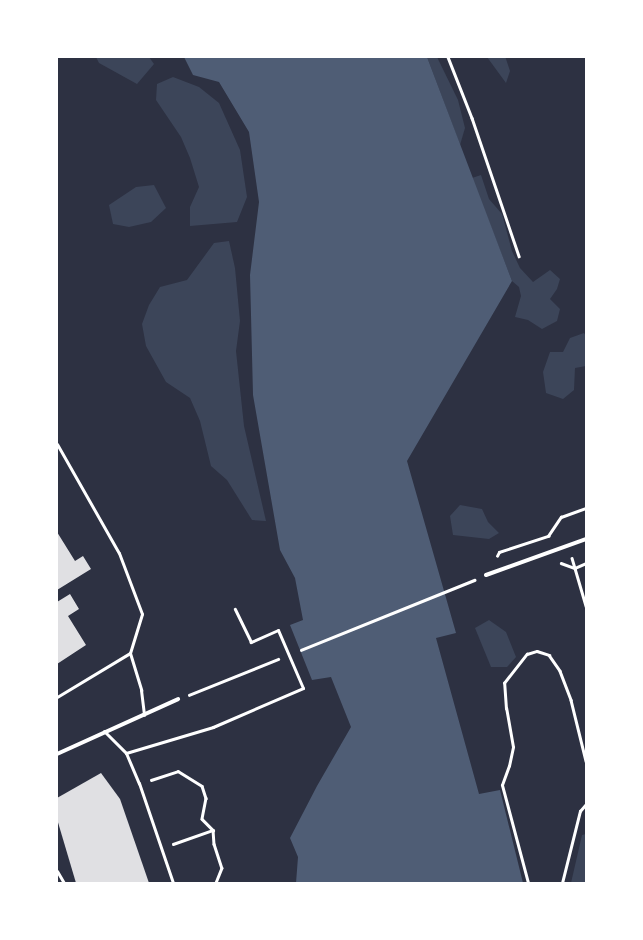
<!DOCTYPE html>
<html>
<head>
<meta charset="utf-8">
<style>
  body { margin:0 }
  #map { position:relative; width:643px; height:940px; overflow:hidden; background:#2d3142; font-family:"Work Sans",sans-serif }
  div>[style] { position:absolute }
  .green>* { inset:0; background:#3c4559 }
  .water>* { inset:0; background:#4f5d75 }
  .building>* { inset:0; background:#e0e0e3 }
  .path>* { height:2.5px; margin:-1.25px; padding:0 1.25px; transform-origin:1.25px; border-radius:1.25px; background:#fff }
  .service>* { height:3px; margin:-1.5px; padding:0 1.5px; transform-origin:1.5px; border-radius:1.5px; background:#fff }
  .minor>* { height:4px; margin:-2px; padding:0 2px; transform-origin:2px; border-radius:2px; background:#fff }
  span { translate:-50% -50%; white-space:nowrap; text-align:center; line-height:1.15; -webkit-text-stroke:3.5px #fff; paint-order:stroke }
  .frame { position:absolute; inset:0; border:58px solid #fff; pointer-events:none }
</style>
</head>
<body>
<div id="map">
  <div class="green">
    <div style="clip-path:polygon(96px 57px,149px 57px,154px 64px,137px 84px,99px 63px)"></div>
    <div style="clip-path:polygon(427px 57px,437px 57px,458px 100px,465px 128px,460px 145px)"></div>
    <div style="clip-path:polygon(487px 57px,505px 57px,506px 59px,510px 71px,506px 83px)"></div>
    <div style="clip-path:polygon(173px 77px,199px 87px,219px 103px,240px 150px,247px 197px,237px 222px,190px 226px,190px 207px,199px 187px,190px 158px,181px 137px,156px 100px,157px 84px)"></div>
    <div style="clip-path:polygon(481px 175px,489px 199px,502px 214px,512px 251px,520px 268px,533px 282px,550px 270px,560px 279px,557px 289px,550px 299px,560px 309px,557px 321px,542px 329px,528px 320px,515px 317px,521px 296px,519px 287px,512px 281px,472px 178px)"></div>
    <div style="clip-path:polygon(154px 185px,166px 208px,151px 222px,129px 227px,113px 224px,109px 205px,136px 187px)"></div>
    <div style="clip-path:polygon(229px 241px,235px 268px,240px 321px,236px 351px,244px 426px,266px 521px,252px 520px,227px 480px,211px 466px,200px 421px,190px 398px,166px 382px,146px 346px,142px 324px,149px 305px,160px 287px,187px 280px,214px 243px)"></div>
    <div style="clip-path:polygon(584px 333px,586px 336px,586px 366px,575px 368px,574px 390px,563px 399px,546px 393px,543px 372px,550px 352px,563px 352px,570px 338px)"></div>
    <div style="clip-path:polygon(460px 505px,482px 509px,488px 522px,499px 533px,489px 539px,453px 535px,450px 516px)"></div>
    <div style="clip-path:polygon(489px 620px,506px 632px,516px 657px,507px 667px,491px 667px,475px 628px)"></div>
    <div style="clip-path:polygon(586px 834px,586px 883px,571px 883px,582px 835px)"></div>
  </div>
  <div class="water">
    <div style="clip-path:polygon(184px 57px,427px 57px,512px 281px,407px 461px,456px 633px,436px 638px,479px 794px,500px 790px,523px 883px,296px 883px,298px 857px,290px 838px,317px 786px,351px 727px,331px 677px,312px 680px,290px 625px,303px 620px,295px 578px,280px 550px,253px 395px,250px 275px,259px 202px,249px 132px,219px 82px,193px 75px)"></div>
  </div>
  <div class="building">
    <div style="clip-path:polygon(57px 532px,75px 561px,83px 556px,91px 569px,57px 590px)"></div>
    <div style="clip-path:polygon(70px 594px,79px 609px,68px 616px,86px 645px,57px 664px,57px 602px)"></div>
    <div style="clip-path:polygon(101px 773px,120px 799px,149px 883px,76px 883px,57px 819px,57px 798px)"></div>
  </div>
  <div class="path">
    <div style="left:448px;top:57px;width:66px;rotate:68.5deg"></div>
    <div style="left:472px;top:118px;width:146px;rotate:71.2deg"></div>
    <div style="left:497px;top:556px;width:4px;rotate:-63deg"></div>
    <div style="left:499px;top:552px;width:52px;rotate:-18.1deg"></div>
    <div style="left:548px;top:536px;width:23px;rotate:-56deg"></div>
    <div style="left:561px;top:517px;width:27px;rotate:-20deg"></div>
    <div style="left:572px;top:558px;width:50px;rotate:73.7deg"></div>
    <div style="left:561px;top:563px;width:15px;rotate:20deg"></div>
    <div style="left:575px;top:568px;width:12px;rotate:-24deg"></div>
    <div style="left:301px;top:650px;width:187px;rotate:-22deg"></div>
    <div style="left:189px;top:695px;width:96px;rotate:-22deg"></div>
    <div style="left:151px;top:780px;width:28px;rotate:-18deg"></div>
    <div style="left:178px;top:771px;width:28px;rotate:32deg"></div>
    <div style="left:202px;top:786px;width:13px;rotate:72deg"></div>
    <div style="left:206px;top:798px;width:21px;rotate:101deg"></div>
    <div style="left:202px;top:819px;width:16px;rotate:45deg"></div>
    <div style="left:213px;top:830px;width:14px;rotate:86deg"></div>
    <div style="left:214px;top:844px;width:25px;rotate:72deg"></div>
    <div style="left:222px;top:868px;width:16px;rotate:112deg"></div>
    <div style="left:173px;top:844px;width:42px;rotate:-19.3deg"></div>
    <div style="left:528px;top:883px;width:101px;rotate:-104.9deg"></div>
    <div style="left:502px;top:785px;width:20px;rotate:-70deg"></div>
    <div style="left:509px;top:766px;width:19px;rotate:-78deg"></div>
    <div style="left:513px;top:747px;width:39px;rotate:-100deg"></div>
    <div style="left:506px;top:709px;width:26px;rotate:-94deg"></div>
    <div style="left:504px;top:683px;width:37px;rotate:-52deg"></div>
    <div style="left:527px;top:654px;width:10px;rotate:-17deg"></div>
    <div style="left:537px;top:651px;width:13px;rotate:18deg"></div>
    <div style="left:549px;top:655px;width:19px;rotate:55deg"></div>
    <div style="left:560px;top:671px;width:31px;rotate:69deg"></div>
    <div style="left:571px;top:700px;width:63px;rotate:76.2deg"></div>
    <div style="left:562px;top:883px;width:74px;rotate:-76deg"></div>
    <div style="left:580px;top:811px;width:9px;rotate:-49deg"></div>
  </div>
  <div class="service">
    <div style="left:57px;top:444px;width:125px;rotate:60.4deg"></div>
    <div style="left:119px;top:553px;width:65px;rotate:69.3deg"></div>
    <div style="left:142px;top:614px;width:41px;rotate:107.1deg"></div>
    <div style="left:130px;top:653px;width:39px;rotate:73deg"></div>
    <div style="left:141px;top:690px;width:25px;rotate:83deg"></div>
    <div style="left:57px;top:697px;width:85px;rotate:-31.1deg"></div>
    <div style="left:104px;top:731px;width:31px;rotate:45deg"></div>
    <div style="left:126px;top:753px;width:33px;rotate:67deg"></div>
    <div style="left:139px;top:783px;width:106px;rotate:71.2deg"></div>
    <div style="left:126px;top:753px;width:91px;rotate:-16.6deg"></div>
    <div style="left:213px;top:727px;width:98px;rotate:-23.4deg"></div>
    <div style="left:303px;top:688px;width:63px;rotate:-113.3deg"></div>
    <div style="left:278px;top:630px;width:30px;rotate:156deg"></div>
    <div style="left:251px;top:642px;width:37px;rotate:-116deg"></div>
    <div style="left:57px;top:871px;width:14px;rotate:60deg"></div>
  </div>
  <div class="minor">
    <div style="left:486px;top:575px;width:106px;rotate:-19.8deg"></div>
    <div style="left:57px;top:754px;width:133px;rotate:-24.4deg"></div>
  </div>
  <div class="frame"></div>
</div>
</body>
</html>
